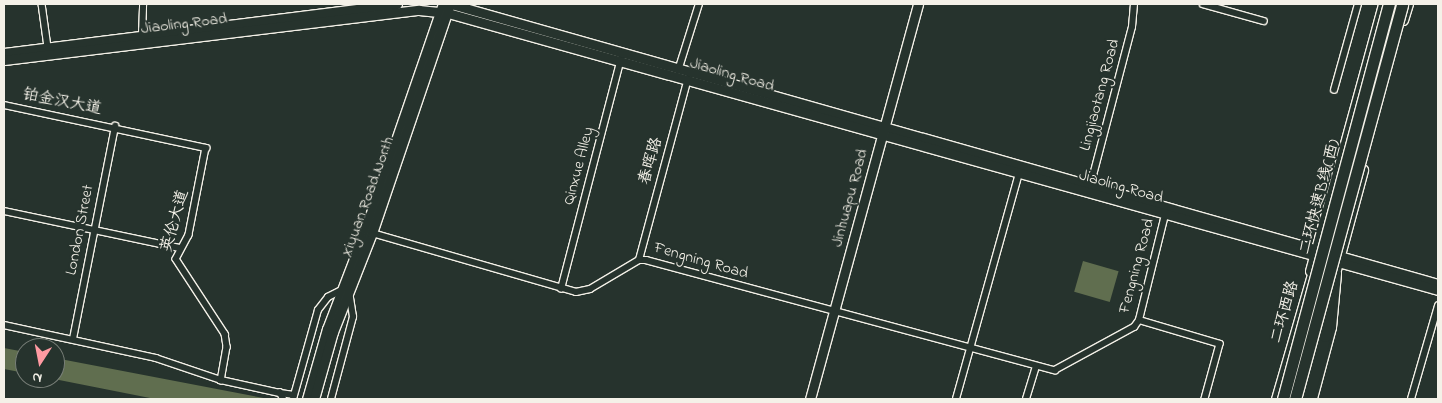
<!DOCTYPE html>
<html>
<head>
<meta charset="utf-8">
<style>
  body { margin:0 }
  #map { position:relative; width:1442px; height:403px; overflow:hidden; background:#26332d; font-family:"Indie Flower","LXGW WenKai TC",sans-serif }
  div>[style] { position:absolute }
  .green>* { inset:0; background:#606e4f; transform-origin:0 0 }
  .roads { filter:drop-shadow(1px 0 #f4f1e8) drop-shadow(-1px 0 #f4f1e8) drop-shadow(0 1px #f4f1e8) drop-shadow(0 -1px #f4f1e8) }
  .street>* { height:5.5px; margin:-2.75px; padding:0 2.75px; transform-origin:2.75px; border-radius:2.75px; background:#26332d }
  .secondary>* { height:9px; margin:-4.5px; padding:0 4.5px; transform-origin:4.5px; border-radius:4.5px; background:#26332d }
  .primary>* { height:9px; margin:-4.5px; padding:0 4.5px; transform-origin:4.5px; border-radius:4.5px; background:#26332d }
  .highway>* { height:11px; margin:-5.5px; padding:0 5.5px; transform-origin:5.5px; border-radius:5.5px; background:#26332d }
  .bridges { filter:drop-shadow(1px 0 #f4f1e8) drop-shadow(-1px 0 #f4f1e8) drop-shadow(0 1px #f4f1e8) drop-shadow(0 -1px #f4f1e8) }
  .highway-bridge>* { height:11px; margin:-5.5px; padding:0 5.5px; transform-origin:5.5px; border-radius:5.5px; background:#26332d }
  span { translate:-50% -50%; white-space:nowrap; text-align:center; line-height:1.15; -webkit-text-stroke:4px #26332d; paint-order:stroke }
  .street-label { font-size:16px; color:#f4f1e8 }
  .frame { position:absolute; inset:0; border:5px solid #f4f1e8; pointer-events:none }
  .north { position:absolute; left:15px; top:338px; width:50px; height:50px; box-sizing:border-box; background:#26332d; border:1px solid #787f78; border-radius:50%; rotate:191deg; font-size:14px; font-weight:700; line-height:20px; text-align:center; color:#f4f1e8 }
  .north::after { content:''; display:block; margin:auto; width:18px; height:22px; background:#ff9aa2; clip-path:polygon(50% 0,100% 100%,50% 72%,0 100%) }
</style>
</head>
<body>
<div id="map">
  <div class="green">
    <div style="left:1083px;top:261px;width:37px;height:32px;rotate:16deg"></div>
    <div style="clip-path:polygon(4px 348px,25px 352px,25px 373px,4px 369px)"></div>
    <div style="clip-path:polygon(55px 358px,269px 399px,155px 399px,49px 378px,55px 378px)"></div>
  </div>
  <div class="roads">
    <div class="street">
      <div style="left:42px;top:4px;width:43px;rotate:82.1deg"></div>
      <div style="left:1203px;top:4px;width:63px;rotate:15.6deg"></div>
      <div style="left:142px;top:36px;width:32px;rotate:-88deg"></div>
      <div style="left:678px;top:71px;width:70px;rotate:-72.6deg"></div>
      <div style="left:1334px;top:90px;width:89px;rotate:-74.4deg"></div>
      <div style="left:4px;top:105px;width:207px;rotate:12deg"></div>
      <div style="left:206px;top:148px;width:89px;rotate:101.1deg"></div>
      <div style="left:189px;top:235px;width:27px;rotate:118deg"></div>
      <div style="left:176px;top:259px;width:90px;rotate:56.8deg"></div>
      <div style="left:225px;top:334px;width:13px;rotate:81deg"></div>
      <div style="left:227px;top:347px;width:34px;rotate:100deg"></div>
      <div style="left:1090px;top:187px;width:165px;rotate:-75.3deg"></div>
      <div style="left:1132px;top:27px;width:23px;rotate:-85deg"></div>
      <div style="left:4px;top:211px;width:180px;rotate:11.9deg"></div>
      <div style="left:372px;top:233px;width:212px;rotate:16.1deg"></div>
      <div style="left:576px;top:292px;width:14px;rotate:-12deg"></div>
      <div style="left:590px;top:289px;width:57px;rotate:-30.6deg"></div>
      <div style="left:639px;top:260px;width:7px"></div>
      <div style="left:646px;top:260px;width:424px;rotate:15.1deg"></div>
      <div style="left:1055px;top:370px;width:90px;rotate:-28.6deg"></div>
      <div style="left:1134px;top:327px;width:9px;rotate:-54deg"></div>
      <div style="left:1139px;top:320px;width:108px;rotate:-76.1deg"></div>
      <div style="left:639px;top:260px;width:188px;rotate:-74.9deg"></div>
      <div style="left:561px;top:289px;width:239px;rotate:-75.4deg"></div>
      <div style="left:1139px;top:320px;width:84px;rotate:16.5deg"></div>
      <div style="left:1220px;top:344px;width:57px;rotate:105.3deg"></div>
      <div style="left:4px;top:325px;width:156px;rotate:12.2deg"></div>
      <div style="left:156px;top:358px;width:69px;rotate:18.7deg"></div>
      <div style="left:221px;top:380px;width:60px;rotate:12.4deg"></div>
      <div style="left:73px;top:339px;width:217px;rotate:-78.8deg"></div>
      <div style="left:283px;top:399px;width:7px;rotate:-117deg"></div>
      <div style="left:280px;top:393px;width:14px;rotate:8deg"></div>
      <div style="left:293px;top:399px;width:92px;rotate:-74.3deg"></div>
      <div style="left:318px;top:310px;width:16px;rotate:-52deg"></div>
      <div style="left:328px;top:297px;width:16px;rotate:-27deg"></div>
      <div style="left:331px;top:399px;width:85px;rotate:-75deg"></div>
      <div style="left:353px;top:317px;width:24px;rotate:-99deg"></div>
      <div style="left:956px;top:399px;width:234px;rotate:-74.4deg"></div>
      <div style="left:1026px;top:399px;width:34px;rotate:-73deg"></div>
      <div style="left:1314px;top:399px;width:73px;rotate:-75deg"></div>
      <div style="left:1333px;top:328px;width:54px;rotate:-84.7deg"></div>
      <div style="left:1411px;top:399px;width:97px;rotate:-73.8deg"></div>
    </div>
    <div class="secondary">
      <div style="left:451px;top:4px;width:1026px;rotate:15.84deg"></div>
      <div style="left:4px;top:53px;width:396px;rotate:-7.1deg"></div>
      <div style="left:4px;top:60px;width:418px;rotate:-6.9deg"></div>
      <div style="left:419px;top:10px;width:29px;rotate:6deg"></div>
      <div style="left:448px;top:13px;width:1028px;rotate:15.63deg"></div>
      <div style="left:307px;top:399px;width:73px;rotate:-74.1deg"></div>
      <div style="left:327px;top:329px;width:106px;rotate:-69deg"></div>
      <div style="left:365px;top:230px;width:239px;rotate:-71deg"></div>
      <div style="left:314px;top:399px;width:70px;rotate:-74.2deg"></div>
      <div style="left:333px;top:332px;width:106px;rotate:-68.5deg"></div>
      <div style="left:372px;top:233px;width:239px;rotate:-71.2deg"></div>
      <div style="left:810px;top:399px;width:409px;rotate:-74.7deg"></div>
    </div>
    <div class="primary">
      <div style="left:1403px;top:20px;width:17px;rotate:-73deg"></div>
      <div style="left:1310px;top:271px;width:277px;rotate:-74.7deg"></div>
      <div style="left:1328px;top:299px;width:134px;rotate:-74.8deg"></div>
      <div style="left:1276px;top:399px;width:137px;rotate:-73.9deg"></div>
      <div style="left:1302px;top:399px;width:83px;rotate:-75.3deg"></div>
    </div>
    <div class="highway">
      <div style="left:1308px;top:399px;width:65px;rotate:-74.9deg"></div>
      <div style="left:1325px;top:336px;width:37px;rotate:-85deg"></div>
    </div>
  </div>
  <div class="bridges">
    <div class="highway-bridge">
      <div style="left:1283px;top:399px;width:409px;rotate:-75deg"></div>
      <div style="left:1295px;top:399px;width:409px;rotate:-74.8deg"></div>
    </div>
  </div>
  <div class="street-label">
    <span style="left:184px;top:24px;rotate:-7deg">Jiaoling Road</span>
    <span style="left:732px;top:75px;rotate:16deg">Jiaoling Road</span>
    <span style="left:1100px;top:95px;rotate:-75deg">Lingjiaotang Road</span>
    <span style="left:62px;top:102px;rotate:11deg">铂金汉大道</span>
    <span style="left:651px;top:161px;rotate:-74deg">春晖路</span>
    <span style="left:579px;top:166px;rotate:-75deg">Qinxue Alley</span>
    <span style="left:1121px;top:187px;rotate:16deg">Jiaoling Road</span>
    <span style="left:368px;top:197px;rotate:-70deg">Xiyuan Road North</span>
    <span style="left:1320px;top:197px;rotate:-75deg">二环快速B线(西)</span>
    <span style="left:850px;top:198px;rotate:-75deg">Jinhuapu Road</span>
    <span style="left:175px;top:221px;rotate:-74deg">英伦大道</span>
    <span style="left:80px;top:230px;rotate:-79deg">London Street</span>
    <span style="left:701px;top:261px;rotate:16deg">Fengning Road</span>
    <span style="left:1137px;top:266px;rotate:-75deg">Fengning Road</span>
    <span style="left:1285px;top:312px;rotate:-74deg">二环西路</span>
  </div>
  <div class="frame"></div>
  <div class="north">N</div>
</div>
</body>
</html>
